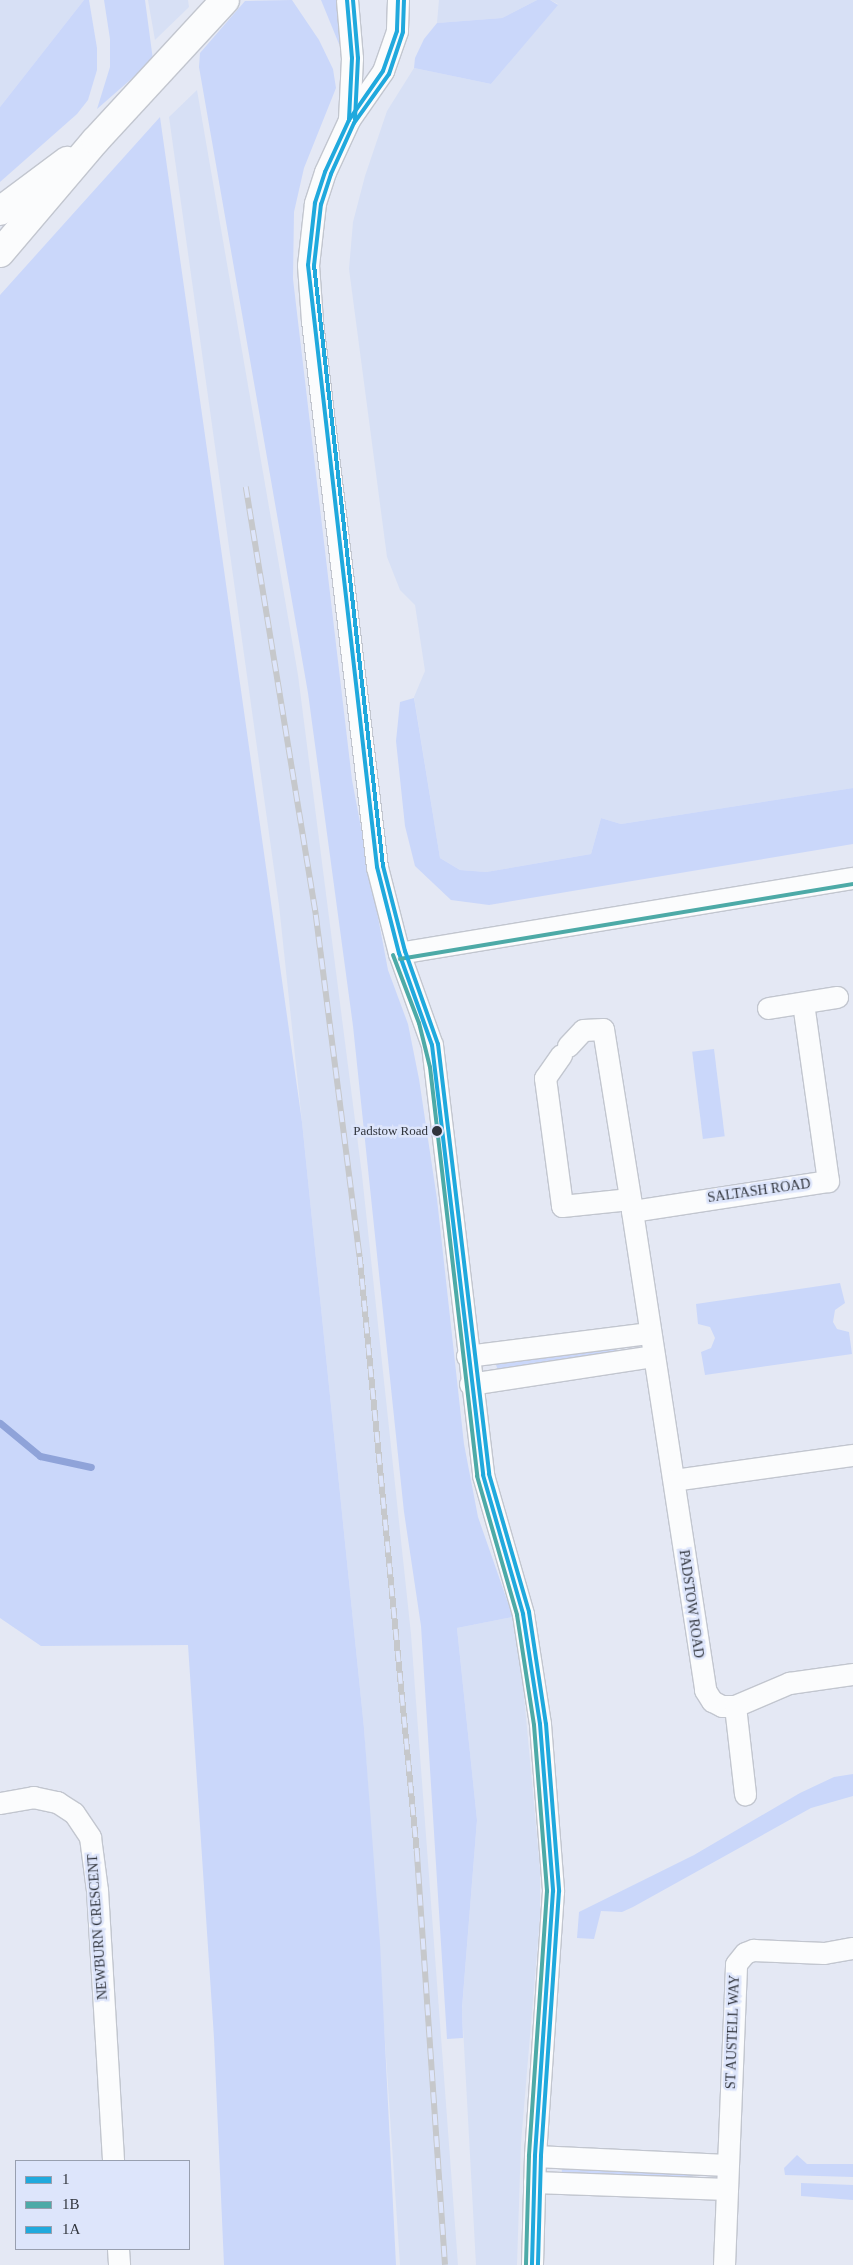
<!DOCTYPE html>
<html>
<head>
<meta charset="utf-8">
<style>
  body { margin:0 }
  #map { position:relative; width:853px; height:2265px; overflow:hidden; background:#e4e8f4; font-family:"Times New Roman",serif }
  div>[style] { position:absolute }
  .built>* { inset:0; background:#d7e0f5 }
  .green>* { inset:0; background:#cad7fa; transform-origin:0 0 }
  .stream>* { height:7px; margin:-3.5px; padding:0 3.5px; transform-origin:3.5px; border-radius:3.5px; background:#8fa3d9 }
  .roads { filter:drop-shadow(1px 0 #c2c6cf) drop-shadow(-1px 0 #c2c6cf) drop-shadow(0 1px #c2c6cf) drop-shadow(0 -1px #c2c6cf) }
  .street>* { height:21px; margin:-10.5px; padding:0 10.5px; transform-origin:10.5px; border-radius:10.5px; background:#fbfcfd }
  .primary>* { height:28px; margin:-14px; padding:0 14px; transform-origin:14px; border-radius:14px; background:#fbfcfd }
  .rail>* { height:5.5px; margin-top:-2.75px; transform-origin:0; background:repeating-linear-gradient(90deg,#dde5fb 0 11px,#c6c8cb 0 22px); box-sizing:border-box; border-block:1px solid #c6c8cb }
  .bus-1>* { height:4px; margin:-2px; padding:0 2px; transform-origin:2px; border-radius:2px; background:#20a9dd }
  .bus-2>* { height:4px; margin:-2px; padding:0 2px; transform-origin:2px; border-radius:2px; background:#4daaa7 }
  .bus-3>* { height:4px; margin:-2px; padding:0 2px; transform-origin:2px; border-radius:2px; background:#20a9dd }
  .dots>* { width:14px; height:14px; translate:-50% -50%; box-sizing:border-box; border:2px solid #dde5fb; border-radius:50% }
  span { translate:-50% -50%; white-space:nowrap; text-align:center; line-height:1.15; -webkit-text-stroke:5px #dde5fb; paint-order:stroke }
  .bus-label { font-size:13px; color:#31353d }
  .right { translate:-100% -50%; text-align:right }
  .street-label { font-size:14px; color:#31353d }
  .legend { position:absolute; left:15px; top:2160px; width:175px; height:90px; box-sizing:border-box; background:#dde5fb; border:1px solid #989faf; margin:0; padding:6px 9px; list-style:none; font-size:15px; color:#31353d }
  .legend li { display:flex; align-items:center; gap:10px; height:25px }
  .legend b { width:25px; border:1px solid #989faf }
</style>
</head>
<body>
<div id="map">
  <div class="built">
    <div style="clip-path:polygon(0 0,84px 0,0 107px)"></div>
    <div style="clip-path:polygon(148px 0,188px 0,189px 7px,155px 40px)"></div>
    <div style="clip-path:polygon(439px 0,537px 0,502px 18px,437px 23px)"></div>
    <div style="clip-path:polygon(550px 0,853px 0,853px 788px,621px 824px,601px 818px,591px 854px,486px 872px,460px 870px,440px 858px,414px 697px,425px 671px,415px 605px,400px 590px,387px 557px,349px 269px,353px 222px,365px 176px,387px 111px,414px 68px,491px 84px,558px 4px)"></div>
    <div style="clip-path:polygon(197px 90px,298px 675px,362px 1175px,411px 1634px,458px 2265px,400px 2265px,364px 1728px,302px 1122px,279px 905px,169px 117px)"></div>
    <div style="clip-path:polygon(513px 1617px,520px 1652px,540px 1869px,540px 1917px,521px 2143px,517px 2265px,476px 2265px,462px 2009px,477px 1820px,457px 1628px)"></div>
  </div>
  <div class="green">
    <div style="clip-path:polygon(84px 0,89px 0,97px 48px,97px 70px,88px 100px,77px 114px,0 182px,0 107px)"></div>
    <div style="clip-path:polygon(104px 0,145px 0,153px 60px,97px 109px,110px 67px,110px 39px)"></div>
    <div style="clip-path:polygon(292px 0,319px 40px,333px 69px,336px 88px,304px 168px,294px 212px,293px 279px,352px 780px,388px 970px,408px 1024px,419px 1079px,437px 1199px,464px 1444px,478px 1517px,513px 1617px,457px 1628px,477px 1820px,462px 2008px,463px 2038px,447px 2039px,421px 1626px,404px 1512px,353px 1026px,308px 693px,199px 67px,200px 53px,245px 1px)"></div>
    <div style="clip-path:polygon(321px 0,338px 0,343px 44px,339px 44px)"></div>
    <div style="clip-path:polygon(537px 0,550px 0,558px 5px,491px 84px,414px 68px,415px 58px,424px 39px,437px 23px,502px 18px)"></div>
    <div style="clip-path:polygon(160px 117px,302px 1122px,364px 1728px,380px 1943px,396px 2265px,224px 2265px,214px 2038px,188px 1645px,41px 1646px,0 1618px,0 295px)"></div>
    <div style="clip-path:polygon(414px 698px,440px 858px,460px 870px,486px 872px,591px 854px,601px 818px,621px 824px,853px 788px,853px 844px,489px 905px,451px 900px,415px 866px,405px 826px,396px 741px,400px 702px)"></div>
    <div style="left:714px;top:1049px;width:88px;height:22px;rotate:83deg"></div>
    <div style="clip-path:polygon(840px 1283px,845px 1303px,835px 1310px,833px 1322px,837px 1329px,849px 1332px,852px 1354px,705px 1375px,701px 1352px,711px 1348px,715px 1338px,710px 1327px,698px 1324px,696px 1304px)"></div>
    <div style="clip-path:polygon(616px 1348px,617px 1352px,498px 1370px,496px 1365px,497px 1363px)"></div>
    <div style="clip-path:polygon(853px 1774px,853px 1796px,811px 1808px,633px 1907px,622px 1912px,601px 1911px,594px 1939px,577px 1938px,579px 1912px,694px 1855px,800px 1793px,834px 1777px)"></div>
    <div style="clip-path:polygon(797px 2155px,807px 2164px,853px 2164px,853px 2177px,785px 2175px,784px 2168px)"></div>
    <div style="left:562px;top:2167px;width:131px;height:8px;rotate:3deg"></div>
    <div style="clip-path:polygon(801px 2183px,853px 2185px,853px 2200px,801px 2196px)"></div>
  </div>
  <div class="stream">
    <div style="left:0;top:1423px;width:52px;rotate:39.5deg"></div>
    <div style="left:40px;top:1456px;width:52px;rotate:12.2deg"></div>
  </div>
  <div class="roads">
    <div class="street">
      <div style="left:347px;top:0;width:58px;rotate:85.1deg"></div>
      <div style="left:352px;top:58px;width:62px;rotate:92.8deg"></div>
      <div style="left:398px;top:0;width:31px;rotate:92deg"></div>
      <div style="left:397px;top:31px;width:42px;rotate:109.3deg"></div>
      <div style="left:383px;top:71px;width:60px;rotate:124.8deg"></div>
      <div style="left:349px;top:120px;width:57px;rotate:114.8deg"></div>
      <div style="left:325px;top:172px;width:33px;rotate:108deg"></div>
      <div style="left:315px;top:203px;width:62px;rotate:96.4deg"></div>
      <div style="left:308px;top:265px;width:56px;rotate:85.9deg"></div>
      <div style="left:312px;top:321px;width:550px;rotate:83.21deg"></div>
      <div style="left:377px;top:867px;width:89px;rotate:75.7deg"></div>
      <div style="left:399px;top:953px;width:98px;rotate:70.3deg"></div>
      <div style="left:432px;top:1045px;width:433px;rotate:83.2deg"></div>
      <div style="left:483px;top:1475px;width:145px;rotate:73.9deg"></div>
      <div style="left:523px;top:1614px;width:111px;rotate:81.2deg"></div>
      <div style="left:540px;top:1724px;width:168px;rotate:85.5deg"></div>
      <div style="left:553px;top:1891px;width:266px;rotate:93.9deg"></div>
      <div style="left:535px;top:2156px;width:109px;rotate:91.6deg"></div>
      <div style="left:399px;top:953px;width:460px;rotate:-9.4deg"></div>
      <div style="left:803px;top:1003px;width:180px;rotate:82deg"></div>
      <div style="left:828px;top:1181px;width:198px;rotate:171.3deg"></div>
      <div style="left:632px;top:1211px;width:485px;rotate:81.3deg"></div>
      <div style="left:705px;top:1690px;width:13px;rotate:58deg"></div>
      <div style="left:712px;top:1701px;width:11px;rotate:27deg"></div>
      <div style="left:722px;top:1706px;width:13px"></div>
      <div style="left:735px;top:1706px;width:59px;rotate:-23.1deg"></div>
      <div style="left:789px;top:1683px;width:65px;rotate:-8deg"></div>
      <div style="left:768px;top:1008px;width:70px;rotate:-9.1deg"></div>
      <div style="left:568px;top:1046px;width:22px;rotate:-47deg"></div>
      <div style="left:583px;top:1030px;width:20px;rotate:-3deg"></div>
      <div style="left:603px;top:1029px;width:184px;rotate:80.9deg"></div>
      <div style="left:561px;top:1055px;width:28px;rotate:125deg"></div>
      <div style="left:545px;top:1078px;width:129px;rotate:82.4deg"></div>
      <div style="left:562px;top:1206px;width:68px;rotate:-5.9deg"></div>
      <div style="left:467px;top:1356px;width:184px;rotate:-7.2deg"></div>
      <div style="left:470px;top:1384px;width:186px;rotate:-8.7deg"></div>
      <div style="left:674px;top:1480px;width:181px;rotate:-8deg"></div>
      <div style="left:735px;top:1706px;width:89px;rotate:83.5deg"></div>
      <div style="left:0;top:1803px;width:34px;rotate:-10deg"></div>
      <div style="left:33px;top:1797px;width:25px;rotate:12deg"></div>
      <div style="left:57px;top:1802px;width:20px;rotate:33deg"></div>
      <div style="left:74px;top:1813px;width:29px;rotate:56deg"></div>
      <div style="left:90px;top:1837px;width:53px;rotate:82.5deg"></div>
      <div style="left:97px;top:1890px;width:271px;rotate:86.6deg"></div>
      <div style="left:535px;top:2156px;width:192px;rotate:2.7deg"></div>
      <div style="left:534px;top:2182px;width:193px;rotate:2.1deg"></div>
      <div style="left:118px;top:2249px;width:16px;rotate:86deg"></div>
      <div style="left:724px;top:2265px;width:301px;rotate:-87.7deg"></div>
      <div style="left:736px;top:1964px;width:14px;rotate:-51deg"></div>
      <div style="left:745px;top:1953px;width:9px;rotate:-21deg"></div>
      <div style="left:753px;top:1950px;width:71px;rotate:2.4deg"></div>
      <div style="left:824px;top:1953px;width:29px;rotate:-10deg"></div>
    </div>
    <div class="primary">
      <div style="left:0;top:211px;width:84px;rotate:-36.7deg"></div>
      <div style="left:0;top:253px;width:148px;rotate:-49.7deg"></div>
      <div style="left:96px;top:140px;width:190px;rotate:-47.3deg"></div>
    </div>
  </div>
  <div class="rail">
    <div style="left:246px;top:487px;width:434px;rotate:80.7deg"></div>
    <div style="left:316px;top:915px;width:345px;rotate:82.7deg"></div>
    <div style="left:360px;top:1257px;width:597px;rotate:84.52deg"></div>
    <div style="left:417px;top:1851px;width:415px;rotate:86.1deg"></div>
  </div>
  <div class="bus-1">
    <div style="left:347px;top:0;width:58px;rotate:85.1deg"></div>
    <div style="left:352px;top:58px;width:62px;rotate:92.8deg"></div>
    <div style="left:398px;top:0;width:31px;rotate:92deg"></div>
    <div style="left:397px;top:31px;width:42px;rotate:109.3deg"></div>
    <div style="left:383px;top:71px;width:60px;rotate:124.8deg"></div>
    <div style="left:349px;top:120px;width:57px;rotate:114.8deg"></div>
    <div style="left:325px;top:172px;width:33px;rotate:108deg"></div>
    <div style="left:315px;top:203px;width:62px;rotate:96.4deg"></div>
    <div style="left:308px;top:265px;width:606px;rotate:83.46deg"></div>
    <div style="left:377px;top:867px;width:89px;rotate:75.7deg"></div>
    <div style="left:399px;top:953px;width:98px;rotate:70.3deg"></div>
    <div style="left:432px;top:1045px;width:433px;rotate:83.2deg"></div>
    <div style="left:483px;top:1475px;width:145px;rotate:73.9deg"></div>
    <div style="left:523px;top:1614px;width:111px;rotate:81.2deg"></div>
    <div style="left:540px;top:1724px;width:168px;rotate:85.5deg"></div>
    <div style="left:553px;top:1891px;width:266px;rotate:93.9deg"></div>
    <div style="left:535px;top:2156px;width:109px;rotate:91.6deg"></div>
  </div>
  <div class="bus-2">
    <div style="left:393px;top:955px;width:73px;rotate:69.1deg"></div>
    <div style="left:419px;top:1023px;width:45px;rotate:76deg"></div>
    <div style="left:430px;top:1067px;width:412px;rotate:83.4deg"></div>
    <div style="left:477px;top:1476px;width:145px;rotate:73.9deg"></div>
    <div style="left:517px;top:1615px;width:111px;rotate:81.2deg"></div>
    <div style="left:534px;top:1725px;width:167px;rotate:85.5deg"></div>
    <div style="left:547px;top:1891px;width:266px;rotate:93.9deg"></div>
    <div style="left:529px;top:2156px;width:109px;rotate:91.6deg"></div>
    <div style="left:400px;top:959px;width:459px;rotate:-9.4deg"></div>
  </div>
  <div class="bus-3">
    <div style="left:353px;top:0;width:58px;rotate:85.1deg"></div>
    <div style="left:358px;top:58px;width:62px;rotate:92.8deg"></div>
    <div style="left:404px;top:0;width:32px;rotate:92deg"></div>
    <div style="left:403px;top:32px;width:44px;rotate:108.4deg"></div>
    <div style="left:389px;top:74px;width:60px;rotate:125.5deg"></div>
    <div style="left:354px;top:123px;width:56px;rotate:114.3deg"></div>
    <div style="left:331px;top:174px;width:32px;rotate:108deg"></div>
    <div style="left:321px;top:204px;width:61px;rotate:96.5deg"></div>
    <div style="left:314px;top:265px;width:605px;rotate:83.45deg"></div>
    <div style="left:383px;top:866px;width:88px;rotate:75.5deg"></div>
    <div style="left:405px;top:951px;width:99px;rotate:70.5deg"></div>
    <div style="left:438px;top:1044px;width:433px;rotate:83.2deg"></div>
    <div style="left:489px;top:1474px;width:144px;rotate:73.8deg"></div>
    <div style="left:529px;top:1612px;width:113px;rotate:81.4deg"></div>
    <div style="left:546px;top:1724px;width:168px;rotate:85.5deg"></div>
    <div style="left:559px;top:1891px;width:266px;rotate:93.9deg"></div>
    <div style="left:541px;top:2156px;width:109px;rotate:91.6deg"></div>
  </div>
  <div class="dots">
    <div style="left:437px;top:1131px;background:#31353d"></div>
  </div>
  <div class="bus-label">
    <span class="right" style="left:428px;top:1131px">Padstow Road</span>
  </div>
  <div class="street-label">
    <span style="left:759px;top:1191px;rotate:-8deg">SALTASH ROAD</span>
    <span style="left:691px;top:1604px;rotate:82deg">PADSTOW ROAD</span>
    <span style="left:98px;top:1927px;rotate:-94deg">NEWBURN CRESCENT</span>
    <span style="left:733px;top:2032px;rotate:-88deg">ST AUSTELL WAY</span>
  </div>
  <ul class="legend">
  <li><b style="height:6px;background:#20a9dd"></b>1</li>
  <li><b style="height:6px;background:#4daaa7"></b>1B</li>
  <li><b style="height:6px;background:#20a9dd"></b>1A</li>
  </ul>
</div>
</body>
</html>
